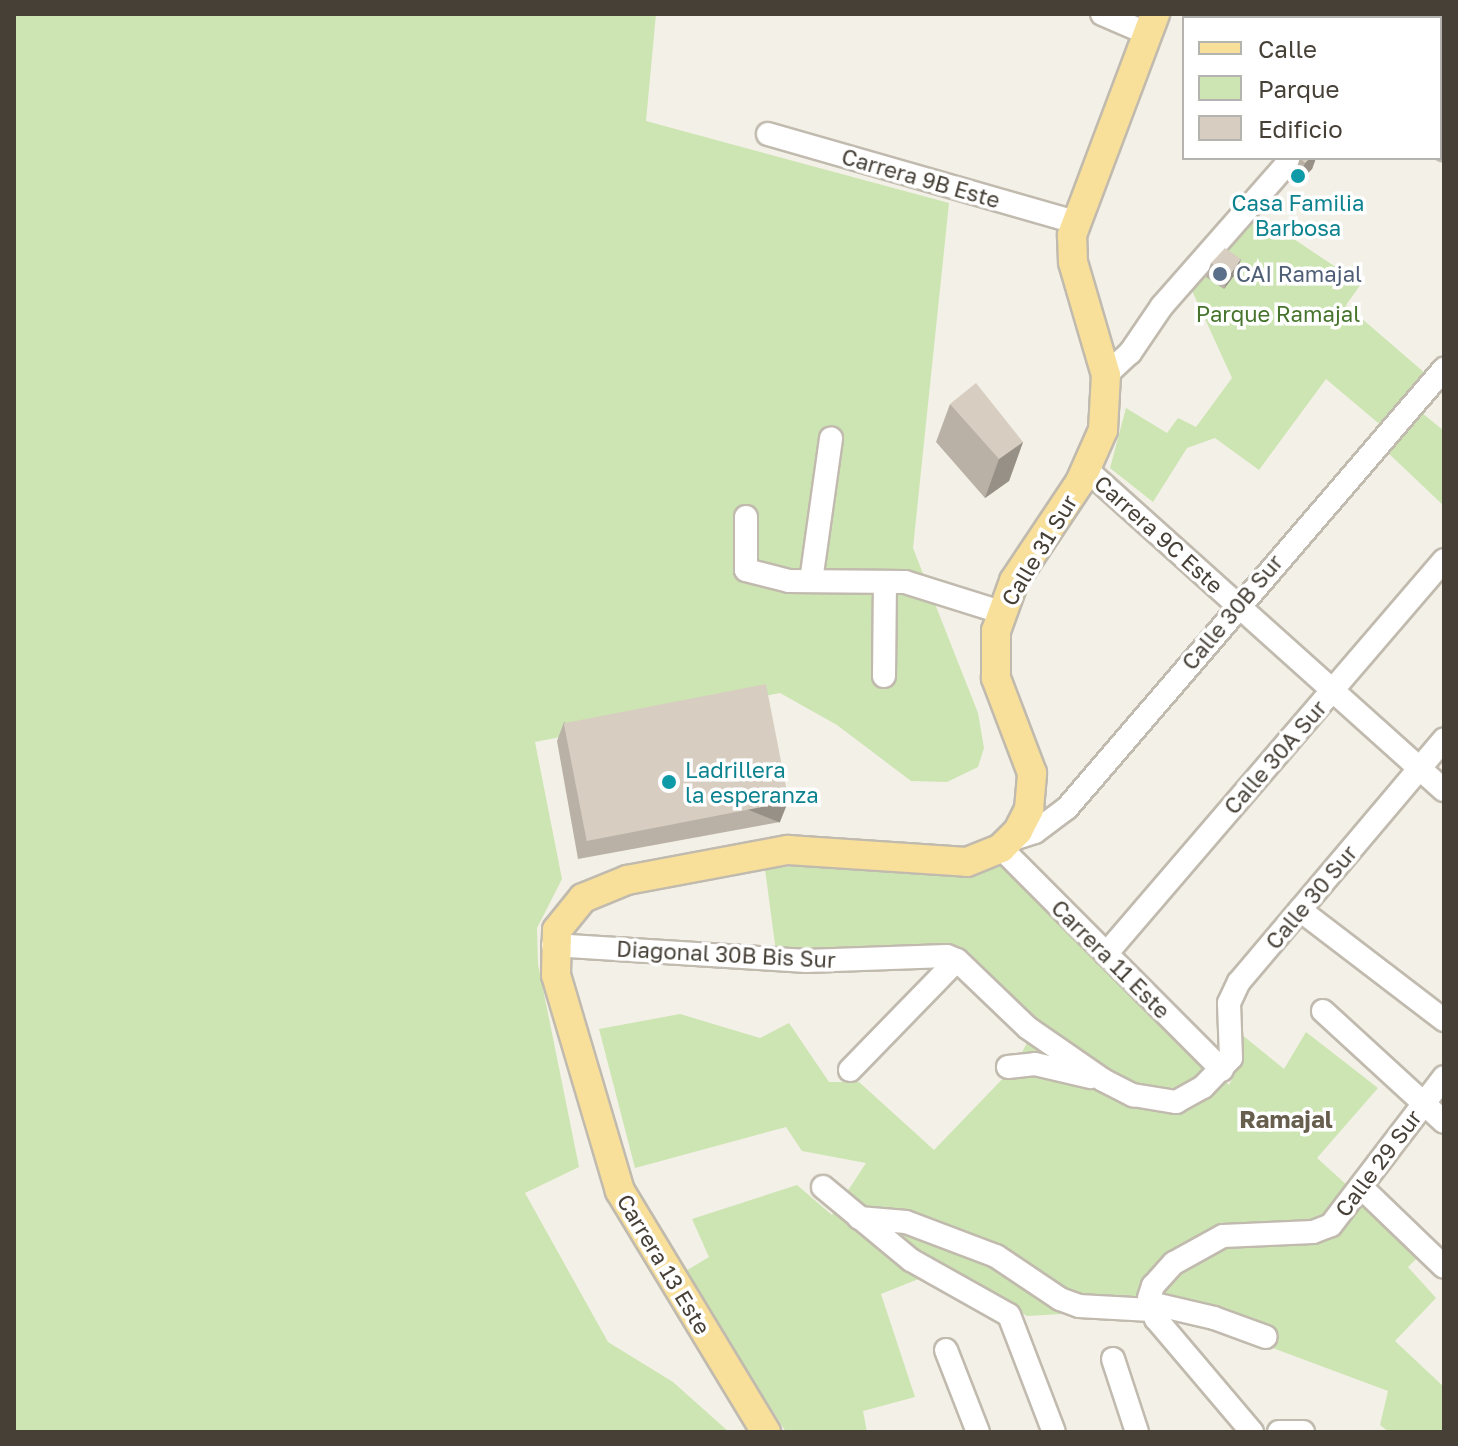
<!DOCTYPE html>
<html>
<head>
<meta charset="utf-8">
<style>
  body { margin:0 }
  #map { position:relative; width:1458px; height:1446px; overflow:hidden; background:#f3f0e7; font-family:"Golos Text",sans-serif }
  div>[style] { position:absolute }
  .green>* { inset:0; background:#cde5b2 }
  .roads { filter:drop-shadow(2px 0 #c1baae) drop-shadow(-2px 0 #c1baae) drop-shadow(0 2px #c1baae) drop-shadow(0 -2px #c1baae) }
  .minor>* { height:22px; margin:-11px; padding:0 11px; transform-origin:11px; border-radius:11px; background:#fff }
  .major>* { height:28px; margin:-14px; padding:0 14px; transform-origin:14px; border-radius:14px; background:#f8e09b }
  .wall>* { inset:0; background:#b9b1a6 }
  .shaded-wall>* { inset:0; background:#969087; transform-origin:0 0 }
  .building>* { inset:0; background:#d7cec1; transform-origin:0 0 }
  .dots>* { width:22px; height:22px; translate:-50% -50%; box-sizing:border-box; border:4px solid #fff; border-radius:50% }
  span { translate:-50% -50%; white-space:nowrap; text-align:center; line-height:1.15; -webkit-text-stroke:7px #fff; paint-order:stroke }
  .street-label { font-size:22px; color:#464037 }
  .culture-label { font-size:22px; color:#0d838f }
  .left { translate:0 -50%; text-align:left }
  .service-label { font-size:22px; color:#4e5e75 }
  .park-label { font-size:22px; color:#46742d }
  .neighbourhood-label { font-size:24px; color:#685e4e; font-weight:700 }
  .frame { position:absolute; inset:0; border:16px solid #464037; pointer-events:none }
  .legend { position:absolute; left:1182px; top:16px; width:260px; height:144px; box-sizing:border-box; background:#fff; border:2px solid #b5b3af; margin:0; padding:10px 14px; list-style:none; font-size:24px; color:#464037 }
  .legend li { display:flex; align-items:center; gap:16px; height:40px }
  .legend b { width:40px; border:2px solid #b5b3af }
</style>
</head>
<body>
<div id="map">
  <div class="green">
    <div style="clip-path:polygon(14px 14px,656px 14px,646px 121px,949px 203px,913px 548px,978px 713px,984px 748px,978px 767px,947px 782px,911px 781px,837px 725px,780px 693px,535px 742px,562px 879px,537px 928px,538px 964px,579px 1167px,525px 1193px,608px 1342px,673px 1382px,729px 1432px,14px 1432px)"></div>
    <div style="clip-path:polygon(1255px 213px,1361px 284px,1346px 305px,1426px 374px,1405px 399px,1444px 431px,1444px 506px,1385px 450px,1396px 438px,1326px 379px,1259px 470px,1215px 438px,1187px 448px,1153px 502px,1110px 468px,1126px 408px,1167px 433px,1178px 418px,1196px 427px,1232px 378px,1189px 284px)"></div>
    <div style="clip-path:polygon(1002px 862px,1229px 1085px,1238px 1068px,1241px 1034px,1284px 1069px,1306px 1032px,1378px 1088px,1317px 1158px,1422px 1253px,1408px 1267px,1436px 1298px,1395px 1341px,1444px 1387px,1444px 1432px,1389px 1432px,1380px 1425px,1388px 1391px,1165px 1308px,1027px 1316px,946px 1268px,881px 1294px,915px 1397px,863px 1411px,867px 1432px,786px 1432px,684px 1272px,709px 1257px,692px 1219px,797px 1185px,832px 1215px,866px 1163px,802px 1151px,786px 1127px,635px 1168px,599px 1029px,680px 1014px,760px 1038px,789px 1023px,829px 1082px,859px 1082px,934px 1150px,1013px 1068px,1036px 1027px,966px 960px,776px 952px,765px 869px,817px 864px,953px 876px)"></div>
  </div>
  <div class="roads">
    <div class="minor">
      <div style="left:1102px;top:14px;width:51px;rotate:23.1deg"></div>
      <div style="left:1311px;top:14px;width:6px;rotate:45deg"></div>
      <div style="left:768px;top:134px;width:318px;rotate:16deg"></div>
      <div style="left:1440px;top:145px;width:6px;rotate:45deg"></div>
      <div style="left:1106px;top:375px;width:33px;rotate:-43deg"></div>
      <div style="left:1130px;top:353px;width:57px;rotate:-55.8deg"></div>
      <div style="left:1162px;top:306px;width:197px;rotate:-48.7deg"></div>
      <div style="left:1087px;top:470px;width:479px;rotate:41.9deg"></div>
      <div style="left:746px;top:517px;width:53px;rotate:90deg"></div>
      <div style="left:746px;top:570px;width:44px;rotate:14.3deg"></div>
      <div style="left:789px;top:581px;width:116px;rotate:0.5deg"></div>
      <div style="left:905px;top:582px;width:101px;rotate:17.4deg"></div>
      <div style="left:811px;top:581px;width:144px;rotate:-82deg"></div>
      <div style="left:884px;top:676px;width:94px;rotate:-89.4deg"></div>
      <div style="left:1010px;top:840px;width:26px;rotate:-18deg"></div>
      <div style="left:1035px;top:832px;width:40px;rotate:-37deg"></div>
      <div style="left:1067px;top:808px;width:579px;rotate:-49.35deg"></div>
      <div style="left:1001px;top:848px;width:313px;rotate:45.1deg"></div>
      <div style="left:1300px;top:910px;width:181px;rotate:37.4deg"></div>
      <div style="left:553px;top:945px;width:254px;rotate:3.6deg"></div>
      <div style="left:806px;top:961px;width:141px;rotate:-2deg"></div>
      <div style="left:947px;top:956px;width:11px;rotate:22deg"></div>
      <div style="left:957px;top:960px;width:98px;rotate:43.8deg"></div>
      <div style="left:1028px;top:1028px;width:91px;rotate:34.7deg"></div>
      <div style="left:1103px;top:1080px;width:34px;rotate:27deg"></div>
      <div style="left:1133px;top:1095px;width:44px;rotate:9.2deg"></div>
      <div style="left:1176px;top:1102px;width:31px;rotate:-29deg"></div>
      <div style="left:1203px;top:1087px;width:40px;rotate:-46deg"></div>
      <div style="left:1231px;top:1058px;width:55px;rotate:-92.1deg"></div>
      <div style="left:1229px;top:1003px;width:23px;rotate:-65deg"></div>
      <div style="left:1239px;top:982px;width:318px;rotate:-49.8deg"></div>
      <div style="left:1106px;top:954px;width:519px;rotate:-49.37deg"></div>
      <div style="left:1323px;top:1011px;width:164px;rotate:42.5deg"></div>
      <div style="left:1008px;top:1067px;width:27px;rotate:-6deg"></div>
      <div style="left:1035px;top:1064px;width:57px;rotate:13.3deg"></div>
      <div style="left:850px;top:1070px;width:153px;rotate:-45.8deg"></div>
      <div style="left:823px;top:1187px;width:114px;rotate:39.7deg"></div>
      <div style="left:911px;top:1260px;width:112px;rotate:29.3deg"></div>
      <div style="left:1009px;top:1315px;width:125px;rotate:69deg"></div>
      <div style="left:1361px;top:1187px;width:115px;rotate:43.9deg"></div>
      <div style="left:859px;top:1218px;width:47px;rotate:4.9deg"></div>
      <div style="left:906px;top:1222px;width:96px;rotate:20.7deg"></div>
      <div style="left:996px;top:1256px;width:77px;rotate:33.9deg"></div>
      <div style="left:1060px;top:1299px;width:20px;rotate:20deg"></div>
      <div style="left:1079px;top:1306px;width:72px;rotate:3.2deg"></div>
      <div style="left:1150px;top:1303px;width:66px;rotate:13.2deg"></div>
      <div style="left:1214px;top:1318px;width:55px;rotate:20.1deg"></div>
      <div style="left:946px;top:1350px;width:88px;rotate:68.7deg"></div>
      <div style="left:1113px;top:1359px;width:77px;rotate:71.8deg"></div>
      <div style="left:1252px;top:1432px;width:148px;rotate:-130.3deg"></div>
      <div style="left:1156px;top:1319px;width:22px;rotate:-108deg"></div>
      <div style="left:1149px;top:1298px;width:13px;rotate:-72deg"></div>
      <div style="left:1153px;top:1286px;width:31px;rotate:-48deg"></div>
      <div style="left:1174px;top:1263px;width:56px;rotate:-28.9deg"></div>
      <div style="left:1223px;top:1236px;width:90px;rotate:-2.5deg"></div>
      <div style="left:1313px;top:1232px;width:19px;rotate:-21deg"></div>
      <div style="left:1331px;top:1225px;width:186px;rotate:-52.6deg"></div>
      <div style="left:1279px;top:1432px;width:24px"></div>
    </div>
    <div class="major">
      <div style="left:766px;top:1432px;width:282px;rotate:-121.2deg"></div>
      <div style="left:620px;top:1191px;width:225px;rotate:-106.5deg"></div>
      <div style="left:556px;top:975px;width:45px;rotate:-88.7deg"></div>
      <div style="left:557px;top:930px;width:41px;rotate:-50.9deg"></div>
      <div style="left:583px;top:898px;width:48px;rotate:-22.2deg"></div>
      <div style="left:627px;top:880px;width:164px;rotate:-10.6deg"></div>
      <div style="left:788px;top:850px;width:179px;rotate:3.8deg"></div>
      <div style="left:967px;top:862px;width:37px;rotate:-22deg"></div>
      <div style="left:1001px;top:848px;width:24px;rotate:-45deg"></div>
      <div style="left:1018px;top:831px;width:25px;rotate:-63deg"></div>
      <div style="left:1029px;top:809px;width:36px;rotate:-85deg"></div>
      <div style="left:1032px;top:773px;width:102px;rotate:-110.8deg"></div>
      <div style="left:996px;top:678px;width:47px;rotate:-90deg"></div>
      <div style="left:996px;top:631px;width:53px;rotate:-70.2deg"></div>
      <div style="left:1014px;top:581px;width:119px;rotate:-56.3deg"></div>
      <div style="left:1080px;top:482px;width:57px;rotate:-66.1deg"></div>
      <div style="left:1103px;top:430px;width:55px;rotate:-86.9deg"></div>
      <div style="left:1106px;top:375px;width:118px;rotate:-106.3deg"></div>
      <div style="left:1073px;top:262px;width:27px;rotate:-92deg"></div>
      <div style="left:1072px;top:235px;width:236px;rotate:-69.4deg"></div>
    </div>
  </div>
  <div class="wall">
    <div style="clip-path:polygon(1300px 158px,1316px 158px,1312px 169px,1298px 183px,1293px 178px)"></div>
    <div style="clip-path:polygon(1241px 259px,1236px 273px,1224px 289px,1206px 277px,1211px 263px)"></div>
    <div style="clip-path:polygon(950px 404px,1023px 442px,1009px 481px,985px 498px,936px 442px)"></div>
    <div style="clip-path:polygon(564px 722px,780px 822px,578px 859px,557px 741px)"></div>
  </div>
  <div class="shaded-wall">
    <div style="clip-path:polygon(1310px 158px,1316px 158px,1312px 169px,1298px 183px,1305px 163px)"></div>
    <div style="clip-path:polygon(1241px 259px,1236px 273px,1224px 289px,1229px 276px)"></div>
    <div style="clip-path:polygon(1023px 442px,1009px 481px,985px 498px,999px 459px)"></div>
    <div style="left:788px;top:802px;width:22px;height:206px;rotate:112deg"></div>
  </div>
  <div class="building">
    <div style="clip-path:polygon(1300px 158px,1310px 158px,1305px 163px)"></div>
    <div style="clip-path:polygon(1225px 248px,1241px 259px,1229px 276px,1211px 263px)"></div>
    <div style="clip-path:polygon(976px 383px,1023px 442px,999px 459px,950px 404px)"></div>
    <div style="left:766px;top:684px;width:120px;height:206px;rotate:79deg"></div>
  </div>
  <div class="dots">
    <div style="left:1298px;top:176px;background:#0f9aa8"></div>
    <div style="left:1220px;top:274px;background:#5c6f8a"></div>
    <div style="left:669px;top:782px;background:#0f9aa8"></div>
  </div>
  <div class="street-label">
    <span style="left:921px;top:178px;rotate:16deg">Carrera 9B Este</span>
    <span style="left:1159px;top:534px;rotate:42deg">Carrera 9C Este</span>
    <span style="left:1039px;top:550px;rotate:-59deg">Calle 31 Sur</span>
    <span style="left:1232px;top:612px;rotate:-50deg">Calle 30B Sur</span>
    <span style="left:1275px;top:757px;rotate:-49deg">Calle 30A Sur</span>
    <span style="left:1311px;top:897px;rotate:-50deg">Calle 30 Sur</span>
    <span style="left:726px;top:954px;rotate:3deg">Diagonal 30B Bis Sur</span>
    <span style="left:1111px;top:959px;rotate:45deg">Carrera 11 Este</span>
    <span style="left:1378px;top:1163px;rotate:-53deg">Calle 29 Sur</span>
    <span style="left:664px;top:1264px;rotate:59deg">Carrera 13 Este</span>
  </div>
  <div class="culture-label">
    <span style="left:1298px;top:215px">Casa Familia<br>Barbosa</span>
    <span class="left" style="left:685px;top:782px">Ladrillera<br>la esperanza</span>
  </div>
  <div class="service-label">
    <span class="left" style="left:1236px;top:274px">CAI Ramajal</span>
  </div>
  <div class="park-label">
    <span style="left:1278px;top:314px">Parque Ramajal</span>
  </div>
  <div class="neighbourhood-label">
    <span style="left:1286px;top:1119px">Ramajal</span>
  </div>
  <div class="frame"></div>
  <ul class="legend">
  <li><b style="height:10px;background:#f8e09b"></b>Calle</li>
  <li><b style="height:22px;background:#cde5b2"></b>Parque</li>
  <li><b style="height:22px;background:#d7cec1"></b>Edificio</li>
  </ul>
</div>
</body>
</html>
